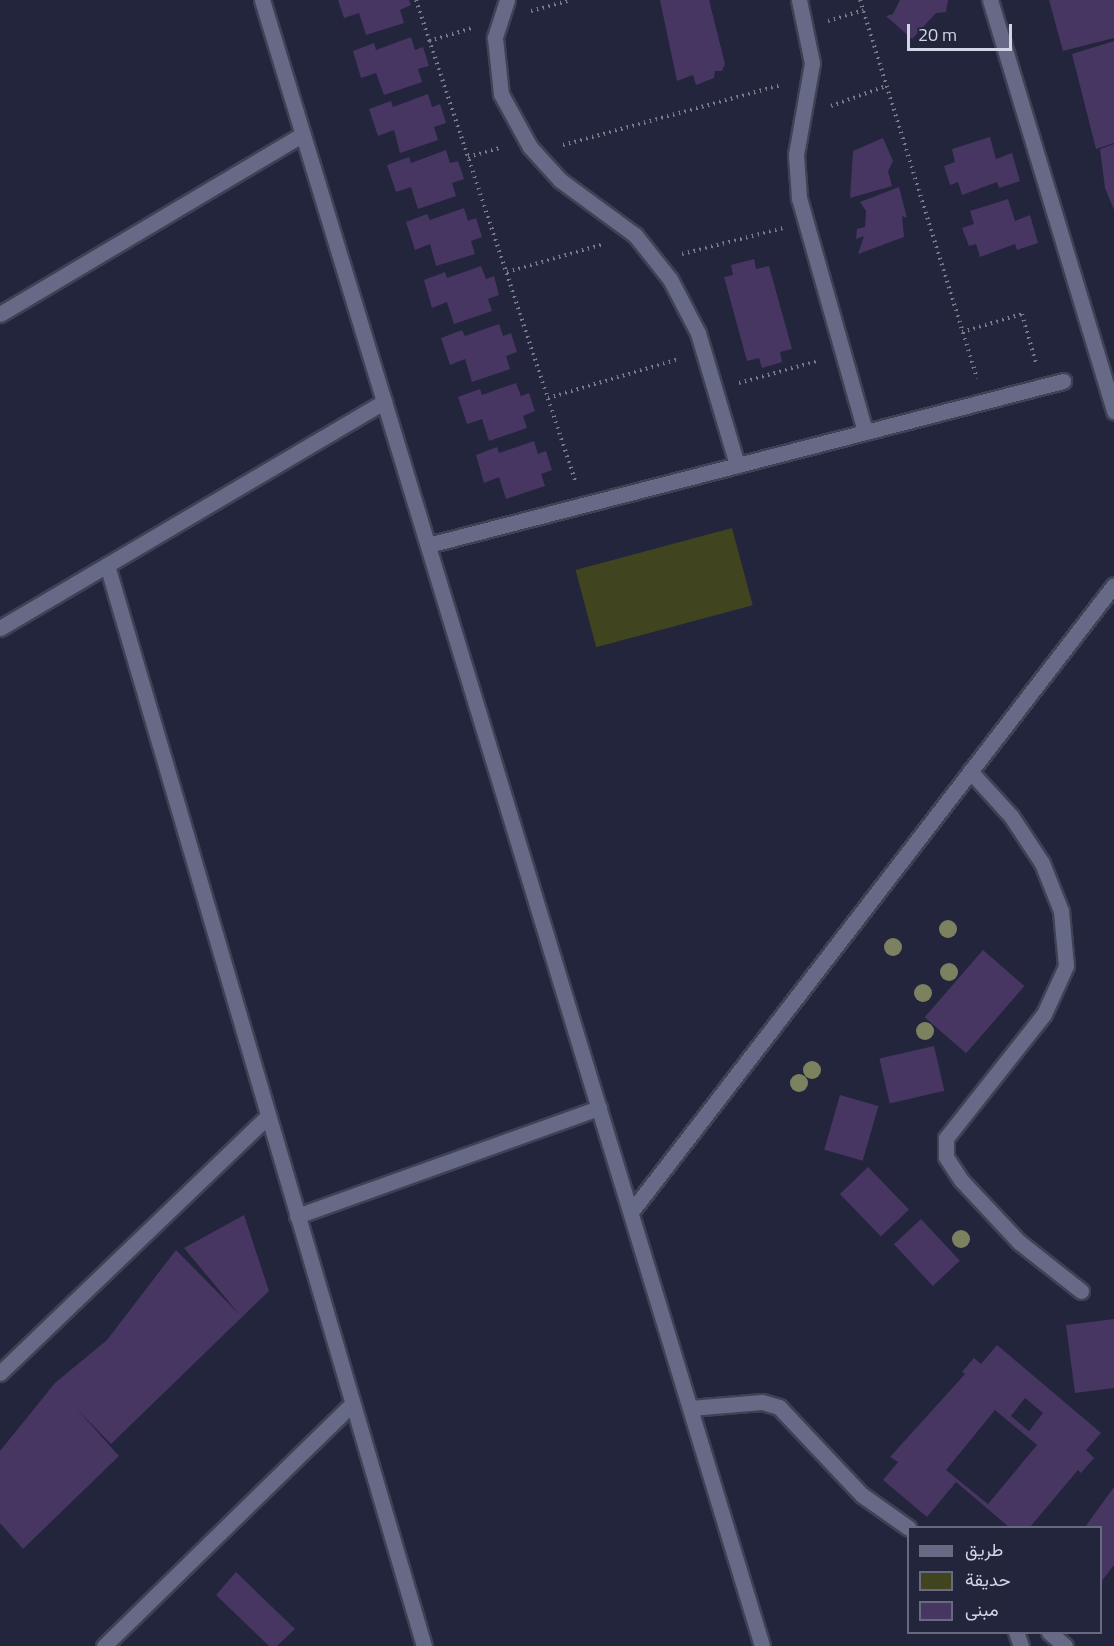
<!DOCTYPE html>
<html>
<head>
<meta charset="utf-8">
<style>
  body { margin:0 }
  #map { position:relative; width:1114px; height:1646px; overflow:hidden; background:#22253c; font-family:"Titillium Web",Vazirmatn,sans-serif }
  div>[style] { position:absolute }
  .green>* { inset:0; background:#40441f; transform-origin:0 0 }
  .building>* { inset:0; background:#473661; transform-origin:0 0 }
  .path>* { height:4px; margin-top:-2px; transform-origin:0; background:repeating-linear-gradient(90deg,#787b8e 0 1.5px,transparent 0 6px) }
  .roads { filter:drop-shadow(2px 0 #3f4155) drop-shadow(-2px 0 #3f4155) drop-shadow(0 2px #3f4155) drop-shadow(0 -2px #3f4155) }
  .service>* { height:15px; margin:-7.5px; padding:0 7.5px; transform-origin:7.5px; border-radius:7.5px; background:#666a86 }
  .minor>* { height:15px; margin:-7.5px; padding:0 7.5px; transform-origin:7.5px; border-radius:7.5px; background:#666a86 }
  .trees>* { width:18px; height:18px; margin:-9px; border-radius:50%; background:#7c8260 }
  span { translate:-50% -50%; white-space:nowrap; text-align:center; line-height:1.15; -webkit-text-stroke:5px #22253c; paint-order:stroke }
  .legend { position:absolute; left:907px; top:1526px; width:195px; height:108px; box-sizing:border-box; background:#22253c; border:2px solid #686b80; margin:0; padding:8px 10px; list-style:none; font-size:18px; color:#d2d5e5 }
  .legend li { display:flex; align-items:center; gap:12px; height:30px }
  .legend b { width:30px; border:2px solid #686b80 }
  .scale { position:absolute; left:907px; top:24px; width:105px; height:27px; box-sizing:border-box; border:3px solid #d2d5e5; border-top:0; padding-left:8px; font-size:18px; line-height:21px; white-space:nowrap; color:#d2d5e5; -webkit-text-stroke:4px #22253c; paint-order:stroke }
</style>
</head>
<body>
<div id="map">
  <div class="green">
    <div style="left:732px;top:528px;width:80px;height:162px;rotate:75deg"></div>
  </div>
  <div class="building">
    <div style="clip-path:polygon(338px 0,409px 0,411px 5px,400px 10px,404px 23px,366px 35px,359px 13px,344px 18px)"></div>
    <div style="clip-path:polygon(660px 0,709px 0,725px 64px,722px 71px,715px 71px,714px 78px,696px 85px,693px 75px,677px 81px)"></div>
    <div style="clip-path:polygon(900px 0,948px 0,946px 12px,936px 13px,912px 39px,886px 16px,893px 14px)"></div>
    <div style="clip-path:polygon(1049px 0,1114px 0,1114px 38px,1063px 51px)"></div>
    <div style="clip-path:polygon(411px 37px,415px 50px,423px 47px,429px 66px,418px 69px,422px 82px,384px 95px,376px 73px,361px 78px,353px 51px,374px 43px,376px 50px)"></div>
    <div style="clip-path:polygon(1114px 41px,1114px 143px,1096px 149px,1072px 54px)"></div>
    <div style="clip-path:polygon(428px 94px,432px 107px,440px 104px,446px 123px,434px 127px,438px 140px,400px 153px,394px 130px,378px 136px,369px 109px,391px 101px,393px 107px)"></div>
    <div style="clip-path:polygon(990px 137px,996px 159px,1012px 153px,1020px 181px,999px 188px,997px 182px,962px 195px,958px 182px,950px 185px,944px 166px,955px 162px,952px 149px)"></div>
    <div style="clip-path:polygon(883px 138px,893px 161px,888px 171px,892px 186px,850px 198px,853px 151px)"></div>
    <div style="clip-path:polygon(1114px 144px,1114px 210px,1105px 188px,1100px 149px)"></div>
    <div style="clip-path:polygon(446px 150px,450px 163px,458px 161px,464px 179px,452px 183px,456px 196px,418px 209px,411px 187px,396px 192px,387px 165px,409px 157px,411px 163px)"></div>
    <div style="clip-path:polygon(899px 187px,907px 218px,902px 216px,904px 237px,858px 254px,864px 236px,856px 239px,857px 229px,865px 227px,866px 211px,860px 202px)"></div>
    <div style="clip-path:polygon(1008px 199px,1015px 221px,1030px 215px,1038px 243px,1017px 250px,1015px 244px,980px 257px,976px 244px,969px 246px,962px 228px,974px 224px,970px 211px)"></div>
    <div style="clip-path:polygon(464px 208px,468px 221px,476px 218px,482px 237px,471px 241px,475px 254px,436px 266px,430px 244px,415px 250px,406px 222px,427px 214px,430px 220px)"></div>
    <div style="clip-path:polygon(754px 259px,756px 269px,769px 266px,792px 349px,780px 352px,782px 362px,762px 368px,759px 358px,747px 361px,724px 277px,733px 275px,731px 265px)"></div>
    <div style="clip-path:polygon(481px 266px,486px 279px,494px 276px,499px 295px,488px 299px,492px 311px,454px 324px,447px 302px,432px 308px,424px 280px,445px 272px,447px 278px)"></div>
    <div style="clip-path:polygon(499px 324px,503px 336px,511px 333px,517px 352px,506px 356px,510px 369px,472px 382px,465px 359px,450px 365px,441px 338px,462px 330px,465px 336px)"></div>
    <div style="clip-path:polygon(516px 383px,521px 396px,529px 393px,535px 411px,523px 416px,527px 428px,489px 441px,482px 419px,467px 424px,458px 397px,480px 389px,482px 395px)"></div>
    <div style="clip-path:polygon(534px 441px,538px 454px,546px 451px,552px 470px,541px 474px,545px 486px,506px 499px,499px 477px,484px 483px,476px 455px,497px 447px,499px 453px)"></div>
    <div style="left:983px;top:950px;width:55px;height:89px;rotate:41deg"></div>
    <div style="left:934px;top:1046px;width:46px;height:56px;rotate:77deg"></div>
    <div style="left:840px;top:1095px;width:40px;height:57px;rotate:16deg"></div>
    <div style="left:868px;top:1167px;width:59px;height:39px;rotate:46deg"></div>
    <div style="clip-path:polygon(244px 1215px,269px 1291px,111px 1444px,76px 1408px,119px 1456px,23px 1549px,0 1523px,0 1451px,55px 1383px,107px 1340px,176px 1250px,239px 1314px,184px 1248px)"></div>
    <div style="left:921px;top:1219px;width:57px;height:37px;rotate:47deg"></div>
    <div style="clip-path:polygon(1114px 1319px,1114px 1388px,1075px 1393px,1066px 1325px)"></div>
    <div style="clip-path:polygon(evenodd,997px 1345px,1101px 1433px,1086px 1450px,1094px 1458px,1081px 1473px,1078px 1470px,1030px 1527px,1009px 1527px,956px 1482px,927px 1517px,883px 1480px,898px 1462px,890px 1457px,965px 1374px,962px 1372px,974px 1358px,981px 1364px,997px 1345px,1025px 1398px,1043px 1413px,1029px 1431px,1011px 1416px,1025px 1398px,997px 1345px,995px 1410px,1037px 1445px,988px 1504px,946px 1470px,995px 1410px)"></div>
    <div style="clip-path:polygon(1114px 1487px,1114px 1565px,1101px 1582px,1101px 1527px,1085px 1527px)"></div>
    <div style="clip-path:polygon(236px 1572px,295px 1629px,277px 1646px,269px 1646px,216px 1595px)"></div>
  </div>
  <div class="path">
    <div style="left:416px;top:0;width:506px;rotate:71.67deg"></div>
    <div style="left:860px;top:0;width:396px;rotate:72.8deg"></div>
    <div style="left:531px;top:11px;width:41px;rotate:-15.4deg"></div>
    <div style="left:828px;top:21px;width:37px;rotate:-17deg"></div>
    <div style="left:429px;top:41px;width:45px;rotate:-16.8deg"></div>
    <div style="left:831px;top:106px;width:59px;rotate:-20deg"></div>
    <div style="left:563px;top:145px;width:226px;rotate:-15.4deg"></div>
    <div style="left:468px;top:157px;width:35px;rotate:-16deg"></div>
    <div style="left:682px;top:254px;width:104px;rotate:-14.4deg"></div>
    <div style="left:507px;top:272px;width:101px;rotate:-16.1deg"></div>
    <div style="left:962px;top:332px;width:63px;rotate:-16.7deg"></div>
    <div style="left:1022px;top:314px;width:51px;rotate:74.1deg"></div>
    <div style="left:739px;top:383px;width:82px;rotate:-15.6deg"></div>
    <div style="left:548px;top:398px;width:137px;rotate:-16.6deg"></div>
  </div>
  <div class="roads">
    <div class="service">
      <div style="left:970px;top:771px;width:61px;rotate:47.7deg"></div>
      <div style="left:1011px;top:816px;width:56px;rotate:56.6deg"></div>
      <div style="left:1042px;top:863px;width:52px;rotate:68.4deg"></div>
      <div style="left:1061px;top:911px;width:55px;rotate:84.8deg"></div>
      <div style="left:1066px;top:966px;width:53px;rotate:114.6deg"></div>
      <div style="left:1044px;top:1014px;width:158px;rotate:128.3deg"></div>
      <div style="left:946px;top:1138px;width:19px;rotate:90deg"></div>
      <div style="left:946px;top:1157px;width:27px;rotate:57deg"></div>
      <div style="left:961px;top:1180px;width:85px;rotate:46.9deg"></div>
      <div style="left:1019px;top:1242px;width:79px;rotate:38.3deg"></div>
    </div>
    <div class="minor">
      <div style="left:262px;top:0;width:1720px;rotate:73.1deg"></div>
      <div style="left:507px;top:0;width:40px;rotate:108deg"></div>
      <div style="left:495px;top:38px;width:56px;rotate:83.9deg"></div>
      <div style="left:501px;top:94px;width:60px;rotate:61.3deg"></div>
      <div style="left:530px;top:147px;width:45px;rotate:47.7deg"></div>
      <div style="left:560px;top:180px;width:93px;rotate:36.3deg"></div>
      <div style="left:635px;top:235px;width:56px;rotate:51.5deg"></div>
      <div style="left:670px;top:279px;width:61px;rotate:62.6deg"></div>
      <div style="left:698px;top:333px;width:138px;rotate:73.5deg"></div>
      <div style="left:799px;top:0;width:64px;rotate:78.3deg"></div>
      <div style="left:812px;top:63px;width:93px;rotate:99.9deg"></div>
      <div style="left:796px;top:155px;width:43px;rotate:86deg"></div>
      <div style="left:799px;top:198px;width:243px;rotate:74.2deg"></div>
      <div style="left:990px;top:0;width:430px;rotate:73.2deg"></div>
      <div style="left:0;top:314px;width:352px;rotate:-30.7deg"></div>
      <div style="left:428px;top:545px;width:656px;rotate:-14.48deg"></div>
      <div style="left:107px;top:565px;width:1127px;rotate:73.66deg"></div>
      <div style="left:0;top:628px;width:446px;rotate:-30.5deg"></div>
      <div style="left:631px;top:1212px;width:791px;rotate:-52.39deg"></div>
      <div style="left:297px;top:1216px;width:321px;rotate:-19.7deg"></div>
      <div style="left:0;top:1373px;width:371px;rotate:-43.8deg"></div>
      <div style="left:690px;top:1408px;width:72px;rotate:-4.8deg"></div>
      <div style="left:762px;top:1402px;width:18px;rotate:16deg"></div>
      <div style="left:779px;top:1407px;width:121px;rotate:46.7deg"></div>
      <div style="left:862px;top:1495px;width:57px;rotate:35.1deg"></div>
      <div style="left:1016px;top:1632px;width:15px;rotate:70deg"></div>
      <div style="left:1049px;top:1632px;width:21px;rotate:41deg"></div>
      <div style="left:104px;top:1646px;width:347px;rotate:-44.3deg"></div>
    </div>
  </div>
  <div class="trees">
    <div style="left:948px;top:929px"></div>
    <div style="left:893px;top:947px"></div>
    <div style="left:949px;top:972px"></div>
    <div style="left:923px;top:993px"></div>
    <div style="left:925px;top:1031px"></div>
    <div style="left:812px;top:1070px"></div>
    <div style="left:799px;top:1083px"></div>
    <div style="left:961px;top:1239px"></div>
  </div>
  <ul class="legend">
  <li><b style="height:8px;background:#666a86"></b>طريق</li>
  <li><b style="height:16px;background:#40441f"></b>حديقة</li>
  <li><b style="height:16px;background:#473661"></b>مبنى</li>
  </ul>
  <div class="scale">20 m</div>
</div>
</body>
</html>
